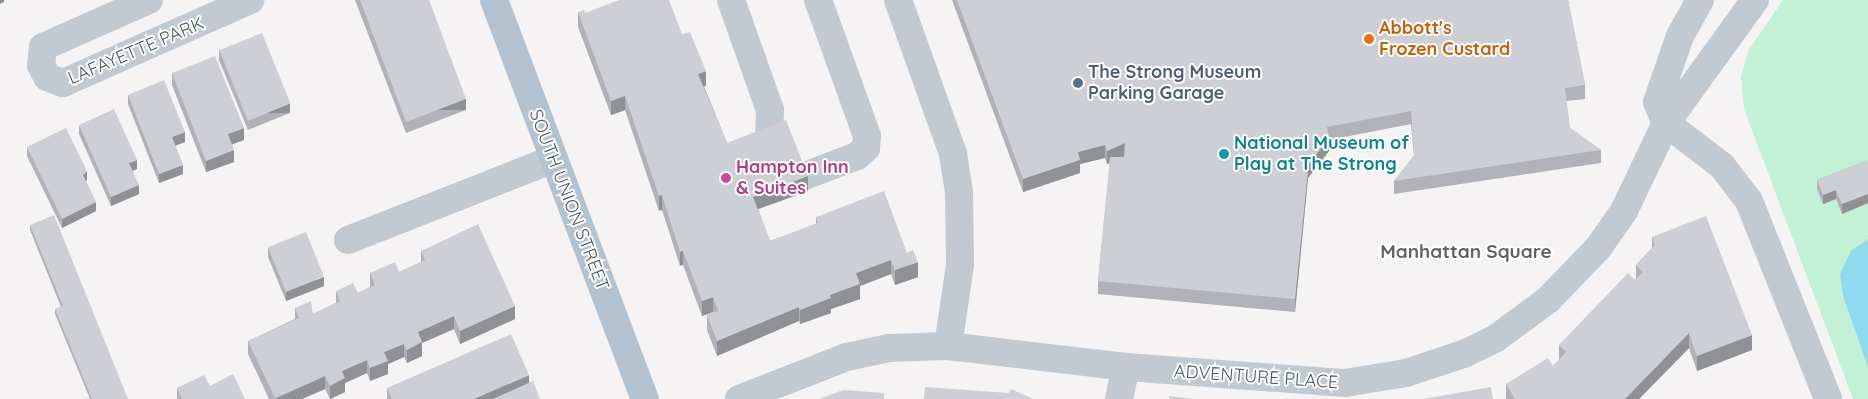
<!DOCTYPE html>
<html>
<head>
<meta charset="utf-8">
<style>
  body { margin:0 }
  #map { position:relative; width:1868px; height:399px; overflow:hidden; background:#f5f3f3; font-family:Quicksand,sans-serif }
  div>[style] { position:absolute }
  .green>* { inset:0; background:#c3f1d5 }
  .water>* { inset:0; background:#90daee }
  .minor>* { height:28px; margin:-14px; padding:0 14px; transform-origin:14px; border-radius:14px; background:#c1cad2 }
  .major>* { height:28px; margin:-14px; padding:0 14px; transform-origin:14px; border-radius:14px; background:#b3c2d1 }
  .wall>* { inset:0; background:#b0b2b7 }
  .shaded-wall>* { inset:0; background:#909195; transform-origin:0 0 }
  .building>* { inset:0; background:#cdcfd5; transform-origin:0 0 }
  .dots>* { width:14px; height:14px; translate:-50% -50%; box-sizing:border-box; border:2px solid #fff; border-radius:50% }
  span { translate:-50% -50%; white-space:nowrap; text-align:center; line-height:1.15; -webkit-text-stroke:4px #fff; paint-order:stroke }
  .food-label { font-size:18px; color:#c56008; font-weight:700 }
  .left { translate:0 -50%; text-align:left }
  .street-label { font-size:18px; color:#4a5661 }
  .service-label { font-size:18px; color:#4e5e75; font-weight:700 }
  .culture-label { font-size:18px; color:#0d838f; font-weight:700 }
  .hotel-label { font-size:18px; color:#b23c85; font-weight:700 }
  .neighbourhood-label { font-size:19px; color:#5f6368; font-weight:700 }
</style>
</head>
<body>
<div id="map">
  <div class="green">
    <div style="clip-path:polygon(1783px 0,1868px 0,1868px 399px,1853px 399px,1744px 109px,1741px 77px,1748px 51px)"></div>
  </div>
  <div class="water">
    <div style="clip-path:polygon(1868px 239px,1868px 367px,1843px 296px,1840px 274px,1851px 251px)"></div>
  </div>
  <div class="minor">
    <div style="left:149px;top:0;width:116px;rotate:156.1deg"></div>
    <div style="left:43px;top:47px;width:18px;rotate:96deg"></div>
    <div style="left:41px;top:65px;width:13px;rotate:63deg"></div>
    <div style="left:47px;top:77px;width:17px;rotate:21deg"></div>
    <div style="left:63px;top:83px;width:205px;rotate:-23.9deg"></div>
    <div style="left:731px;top:0;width:117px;rotate:70.5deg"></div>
    <div style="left:770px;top:110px;width:32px;rotate:92deg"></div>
    <div style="left:898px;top:0;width:164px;rotate:70.3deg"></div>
    <div style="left:953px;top:154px;width:39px;rotate:81deg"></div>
    <div style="left:959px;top:193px;width:72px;rotate:89.2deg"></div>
    <div style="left:960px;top:265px;width:82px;rotate:98.4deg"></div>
    <div style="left:1700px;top:0;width:41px;rotate:119.1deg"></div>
    <div style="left:1680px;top:36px;width:70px;rotate:109.2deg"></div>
    <div style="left:1657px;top:102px;width:23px;rotate:67deg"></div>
    <div style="left:1666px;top:123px;width:71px;rotate:37.5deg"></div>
    <div style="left:1722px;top:166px;width:44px;rotate:52.4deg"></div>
    <div style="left:1749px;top:201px;width:213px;rotate:68.2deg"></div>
    <div style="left:802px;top:177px;width:59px;rotate:-20.9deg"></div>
    <div style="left:857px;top:156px;width:12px;rotate:-42deg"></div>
    <div style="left:866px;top:148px;width:12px;rotate:-85deg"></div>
    <div style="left:867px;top:136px;width:145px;rotate:-109.8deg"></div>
    <div style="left:348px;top:240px;width:221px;rotate:-21.5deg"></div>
    <div style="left:739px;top:399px;width:116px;rotate:-21.3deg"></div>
    <div style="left:847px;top:357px;width:43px;rotate:-12.1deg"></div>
    <div style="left:889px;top:348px;width:59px;rotate:-1.9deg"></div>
    <div style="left:948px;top:346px;width:179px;rotate:6.7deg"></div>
    <div style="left:1126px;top:367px;width:220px;rotate:4.2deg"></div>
    <div style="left:1345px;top:383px;width:62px;rotate:-9.3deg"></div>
    <div style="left:1406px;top:373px;width:63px;rotate:-18.4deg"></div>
    <div style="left:1466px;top:353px;width:32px;rotate:-26deg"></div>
    <div style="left:1495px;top:339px;width:67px;rotate:-36.5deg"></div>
    <div style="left:1549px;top:299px;width:71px;rotate:-46.1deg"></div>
    <div style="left:1598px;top:248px;width:45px;rotate:-54.9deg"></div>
    <div style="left:1624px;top:211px;width:98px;rotate:-64.5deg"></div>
    <div style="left:1666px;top:123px;width:152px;rotate:-54.1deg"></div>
    <div style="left:1119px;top:399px;width:33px;rotate:-78deg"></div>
  </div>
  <div class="major">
    <div style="left:494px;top:0;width:427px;rotate:69.3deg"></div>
  </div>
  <div class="wall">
    <div style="clip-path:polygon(355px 0,429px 0,466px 110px,406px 133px)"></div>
    <div style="clip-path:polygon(952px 0,1568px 0,1585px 85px,1585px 99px,1566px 101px,1570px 128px,1601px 150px,1601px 163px,1394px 194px,1394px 181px,1414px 156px,1411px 124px,1329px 140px,1329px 151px,1308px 178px,1295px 312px,1098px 294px,1098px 281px,1110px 163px,1107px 164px,1105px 158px,1080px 164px,1080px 173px,1023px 192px)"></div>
    <div style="clip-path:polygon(578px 12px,585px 13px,682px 34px,706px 86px,704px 86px,727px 143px,808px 191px,758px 209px,770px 241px,816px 224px,816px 217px,907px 253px,918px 277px,895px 285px,891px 274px,860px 286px,860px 299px,831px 309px,831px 313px,800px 324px,799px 321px,717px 356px,707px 330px,707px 315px,713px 313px,713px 312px,702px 316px,683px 265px,680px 266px,662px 210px,659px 211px,625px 110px,611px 115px,578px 27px)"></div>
    <div style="clip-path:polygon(219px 50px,290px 113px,248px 130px,219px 60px)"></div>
    <div style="clip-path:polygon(172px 73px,244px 140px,232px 144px,234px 162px,206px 172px,172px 85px)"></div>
    <div style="clip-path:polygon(128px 95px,185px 142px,175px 145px,183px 174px,159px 183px,128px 104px)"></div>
    <div style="clip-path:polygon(79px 125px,137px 169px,133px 171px,139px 194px,111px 206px,79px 134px)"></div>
    <div style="clip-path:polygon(27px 147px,87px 180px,86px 181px,96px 211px,62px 228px,27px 156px)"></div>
    <div style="clip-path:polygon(1868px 160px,1868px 203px,1842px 214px,1836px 199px,1823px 204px,1817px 189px,1817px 180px)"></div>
    <div style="clip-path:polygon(30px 225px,128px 399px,90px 399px,55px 314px,55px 309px,61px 307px,30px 230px)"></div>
    <div style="clip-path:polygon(1652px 237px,1752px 350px,1697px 371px,1689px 348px,1639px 399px,1506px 399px,1506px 384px,1553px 366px,1559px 360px,1559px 345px,1636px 279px,1636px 265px,1652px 248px)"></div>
    <div style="clip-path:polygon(268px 248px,324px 286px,286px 301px,268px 257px)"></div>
    <div style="clip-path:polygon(421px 251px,515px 319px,460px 344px,454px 329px,422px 343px,422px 356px,407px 363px,404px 357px,388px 364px,388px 374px,370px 381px,367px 373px,345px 383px,345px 392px,330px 399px,325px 389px,302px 399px,269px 399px,248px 354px,248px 341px,295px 319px,295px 308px,313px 314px,336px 303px,336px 291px,358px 293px,370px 287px,370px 273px,399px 272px,421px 262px)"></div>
    <div style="clip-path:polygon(529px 383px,540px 399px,387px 399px,387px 388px)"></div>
    <div style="clip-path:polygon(210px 386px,245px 399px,177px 399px,177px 388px)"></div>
  </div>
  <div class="shaded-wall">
    <div style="clip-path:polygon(0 0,4px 0,4px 2px,0 4px)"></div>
    <div style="clip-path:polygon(706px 71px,706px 86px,698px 88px,698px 74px)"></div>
    <div style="clip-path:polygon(625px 96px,625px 110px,611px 115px,611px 101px)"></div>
    <div style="left:466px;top:99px;width:11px;height:64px;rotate:90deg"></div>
    <div style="left:290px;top:104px;width:9px;height:45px;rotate:90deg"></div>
    <div style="clip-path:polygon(244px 128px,244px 140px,228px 146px,228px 134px)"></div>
    <div style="clip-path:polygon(185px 132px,185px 142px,172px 147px,172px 137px)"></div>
    <div style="clip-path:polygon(1329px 138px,1329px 151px,1308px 178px,1295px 312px,1295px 299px,1304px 170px)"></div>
    <div style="clip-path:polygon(1125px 143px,1125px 157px,1107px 164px,1107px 151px)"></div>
    <div style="clip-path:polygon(1105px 145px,1105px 158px,1080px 164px,1080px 173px,1023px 192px,1023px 179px,1078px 152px)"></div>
    <div style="clip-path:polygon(234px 150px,234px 162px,206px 172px,206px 161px)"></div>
    <div style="clip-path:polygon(137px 160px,137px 169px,129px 172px,129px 163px)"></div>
    <div style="clip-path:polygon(183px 165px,183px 174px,159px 183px,159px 174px)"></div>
    <div style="clip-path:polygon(87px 171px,87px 180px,83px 184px,83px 175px)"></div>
    <div style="clip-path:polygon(808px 176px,808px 191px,753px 211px,753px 197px)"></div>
    <div style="clip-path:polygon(139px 185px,139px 194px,111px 206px,111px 197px)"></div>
    <div style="clip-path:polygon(1836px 190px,1836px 199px,1823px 204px,1823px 195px)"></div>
    <div style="clip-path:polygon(1868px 194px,1868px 203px,1842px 214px,1842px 204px)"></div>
    <div style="left:662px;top:195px;width:15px;height:3px;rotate:90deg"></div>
    <div style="clip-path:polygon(96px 202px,96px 211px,62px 228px,62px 219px)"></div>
    <div style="left:683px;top:251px;width:14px;height:3px;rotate:90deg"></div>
    <div style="clip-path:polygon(891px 260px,891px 274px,860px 286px,860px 299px,831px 309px,831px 313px,800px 324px,800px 310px,830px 295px,856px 273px)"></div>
    <div style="clip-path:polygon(918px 262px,918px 277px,895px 285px,895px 270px)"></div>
    <div style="clip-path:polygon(324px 277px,324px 286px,286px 301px,286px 292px)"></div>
    <div style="clip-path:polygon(713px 297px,713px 312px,702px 316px,702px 301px)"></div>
    <div style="clip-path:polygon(515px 306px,515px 319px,460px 344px,460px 331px)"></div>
    <div style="clip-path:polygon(799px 307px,799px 321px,717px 356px,717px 341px)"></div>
    <div style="clip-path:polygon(454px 316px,454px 329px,422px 343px,422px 356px,407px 363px,407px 350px,418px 332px)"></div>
    <div style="clip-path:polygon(1689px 333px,1689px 348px,1639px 399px,1625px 399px)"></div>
    <div style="clip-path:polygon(1752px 335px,1752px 350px,1697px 371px,1697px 356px)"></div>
    <div style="clip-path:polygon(404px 344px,404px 357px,388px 364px,388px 374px,370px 381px,370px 368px,384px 352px)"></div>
    <div style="clip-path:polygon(367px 360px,367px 373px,345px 383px,345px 392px,330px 399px,330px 386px,342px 371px)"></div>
    <div style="clip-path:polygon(529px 375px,529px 386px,500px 399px,474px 399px)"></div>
    <div style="clip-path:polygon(325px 376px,325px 389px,302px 399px,275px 399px)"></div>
  </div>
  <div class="building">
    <div style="clip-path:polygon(360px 0,429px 0,466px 99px,406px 122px)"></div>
    <div style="clip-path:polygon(619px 0,669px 0,682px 34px,690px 32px,706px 71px,698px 74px,727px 143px,786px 120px,808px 176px,753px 197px,770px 241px,818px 223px,816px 217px,884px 191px,907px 253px,913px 250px,918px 262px,895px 270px,891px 260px,856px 273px,860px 284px,830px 295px,831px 298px,800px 310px,799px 307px,717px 341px,707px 315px,718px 311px,713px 297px,702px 301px,683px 251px,680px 252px,662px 195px,659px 196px,625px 96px,611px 101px,578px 12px,584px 10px,585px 13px)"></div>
    <div style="clip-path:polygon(957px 0,1568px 0,1585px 85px,1565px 88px,1570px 128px,1601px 150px,1394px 181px,1414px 155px,1411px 111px,1327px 127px,1329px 138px,1304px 170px,1308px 170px,1295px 299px,1098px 281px,1110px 157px,1124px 157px,1125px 143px,1107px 151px,1105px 145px,1078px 152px,1080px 160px,1023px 179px)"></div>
    <div style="left:262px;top:33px;width:76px;height:46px;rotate:68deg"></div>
    <div style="clip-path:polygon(215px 56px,244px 128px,228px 134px,234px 150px,206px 161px,172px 73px)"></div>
    <div style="clip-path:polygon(164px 80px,185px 132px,172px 137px,183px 165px,159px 174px,128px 95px)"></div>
    <div style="clip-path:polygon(114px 109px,137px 160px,129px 163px,139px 185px,111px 197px,79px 125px)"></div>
    <div style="clip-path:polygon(66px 128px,87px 171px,83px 175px,96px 202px,62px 219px,27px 147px)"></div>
    <div style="clip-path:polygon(1868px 160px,1868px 194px,1842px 204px,1836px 190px,1823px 195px,1817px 180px)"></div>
    <div style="clip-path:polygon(54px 215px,128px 399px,92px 399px,55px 309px,63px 306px,30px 225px)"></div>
    <div style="clip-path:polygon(1706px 216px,1752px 335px,1697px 356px,1689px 333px,1625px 399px,1515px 399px,1506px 384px,1548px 358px,1553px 366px,1566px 352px,1559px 345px,1628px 273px,1635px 280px,1643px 272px,1636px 265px,1655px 245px,1652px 237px)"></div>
    <div style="clip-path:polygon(478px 224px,515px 306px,460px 331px,454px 316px,418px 332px,422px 342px,407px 350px,404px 344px,384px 352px,388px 361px,370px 368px,367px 360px,342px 371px,345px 378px,330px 386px,325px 376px,275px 398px,248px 341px,299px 318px,295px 308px,311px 301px,313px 314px,340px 301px,336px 291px,353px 283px,358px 293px,375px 285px,370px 273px,395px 262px,399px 272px,425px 260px,421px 251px)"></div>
    <div style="left:306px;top:232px;width:48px;height:41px;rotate:68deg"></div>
    <div style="clip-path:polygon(511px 334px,529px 375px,474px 399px,392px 399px,387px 388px)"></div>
    <div style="clip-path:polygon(233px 374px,245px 399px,182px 399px,177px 388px,204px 375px,210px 386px)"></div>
    <div style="clip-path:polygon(533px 381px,540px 399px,493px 399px)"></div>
    <div style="clip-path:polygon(925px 387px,1009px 393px,1011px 389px,1033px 399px,924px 399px)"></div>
    <div style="clip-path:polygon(1491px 387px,1493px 399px,1423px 399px)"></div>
    <div style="clip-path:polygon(843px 390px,884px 393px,884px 399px,819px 399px)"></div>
    <div style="clip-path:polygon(1169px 396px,1194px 399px,1169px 399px)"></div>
  </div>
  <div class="dots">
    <div style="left:1369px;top:39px;background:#e8710a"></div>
    <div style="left:1078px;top:83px;background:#5c6f8a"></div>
    <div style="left:1224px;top:154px;background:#0f9aa8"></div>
    <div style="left:726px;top:178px;background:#d1479c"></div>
  </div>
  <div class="food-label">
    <span class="left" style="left:1379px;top:39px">Abbott's<br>Frozen Custard</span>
  </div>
  <div class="street-label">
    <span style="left:136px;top:51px;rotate:-23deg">LAFAYETTE PARK</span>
    <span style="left:569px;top:200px;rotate:69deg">SOUTH UNION STREET</span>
    <span style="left:1256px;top:377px;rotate:4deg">ADVENTURE PLACE</span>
  </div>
  <div class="service-label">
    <span class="left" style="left:1088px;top:83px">The Strong Museum<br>Parking Garage</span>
  </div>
  <div class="culture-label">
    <span class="left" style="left:1234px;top:154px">National Museum of<br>Play at The Strong</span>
  </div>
  <div class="hotel-label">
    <span class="left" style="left:736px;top:178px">Hampton Inn<br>&amp; Suites</span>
  </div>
  <div class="neighbourhood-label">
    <span style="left:1466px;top:252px">Manhattan Square</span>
  </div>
</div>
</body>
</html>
